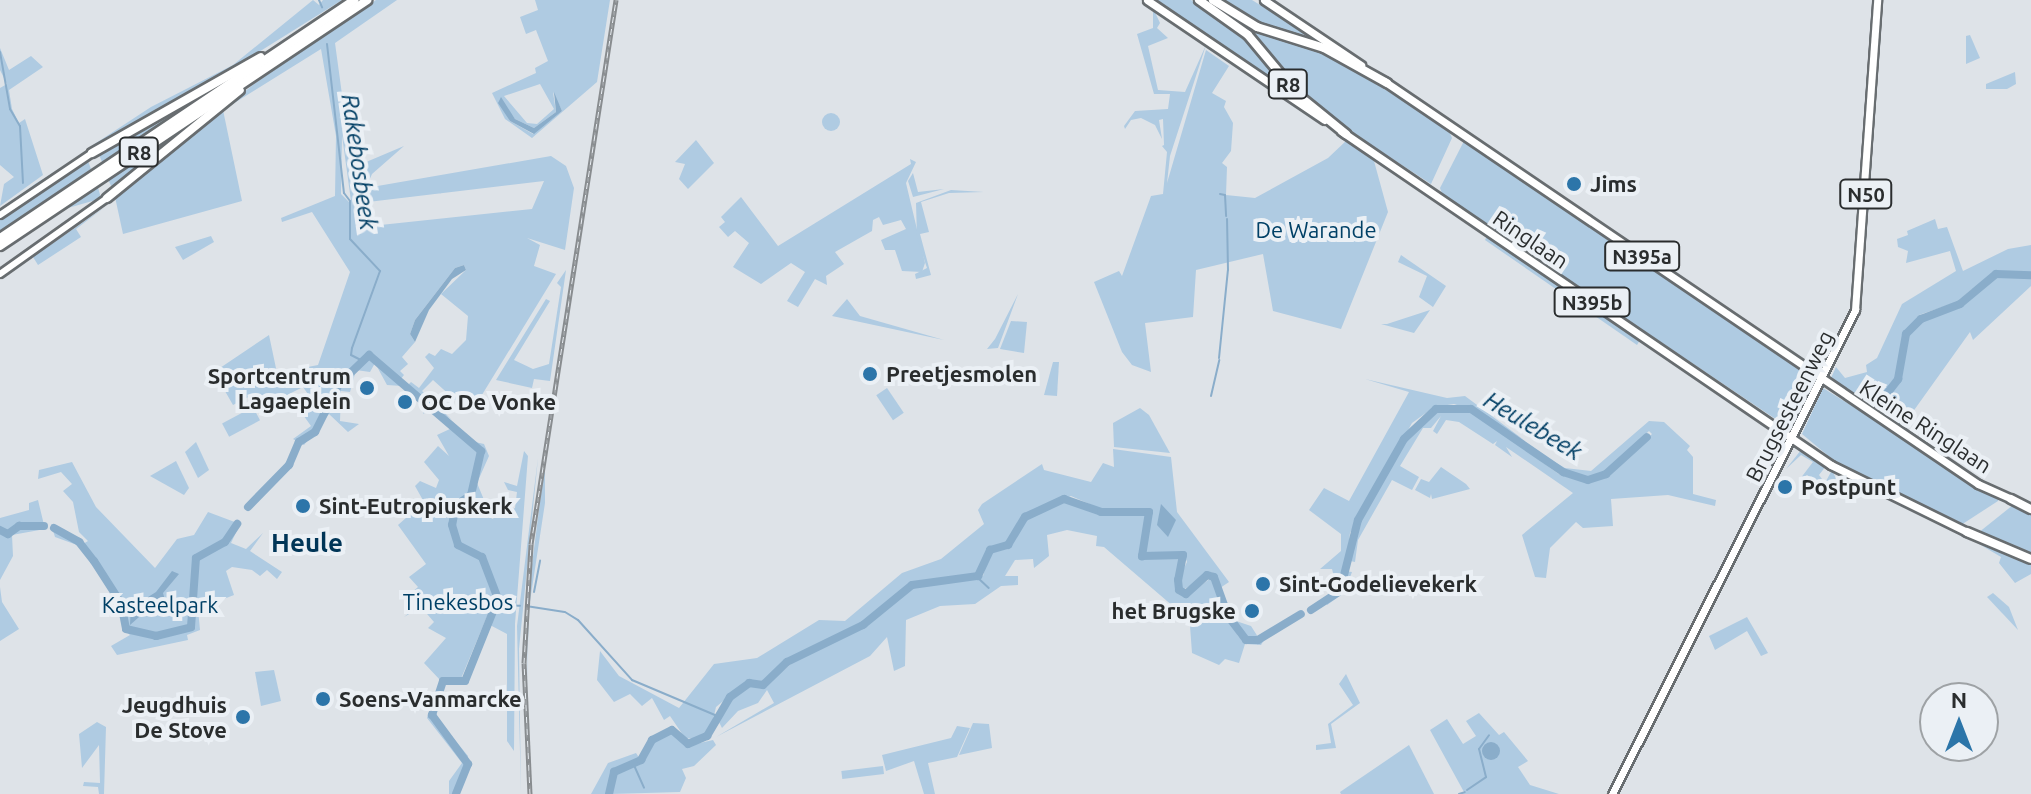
<!DOCTYPE html>
<html>
<head>
<meta charset="utf-8">
<style>
  body { margin:0 }
  #map { position:relative; width:2031px; height:794px; overflow:hidden; background:#dee3e8; font-family:Ubuntu,sans-serif }
  div>[style] { position:absolute }
  .green>* { inset:0; background:#afcbe2; transform-origin:0 0 }
  .round { border-radius:50% }
  .water>* { inset:0; background:#8aadca }
  .stream>* { height:2px; margin:-1px; padding:0 1px; transform-origin:1px; border-radius:1px; background:#8aadca }
  .river>* { height:8px; margin:-4px; padding:0 4px; transform-origin:4px; border-radius:4px; background:#8aadca }
  .roads { filter:drop-shadow(2px 0 #686d70) drop-shadow(-2px 0 #686d70) drop-shadow(0 2px #686d70) drop-shadow(0 -2px #686d70) }
  .secondary>* { height:6px; margin:-3px; padding:0 3px; transform-origin:3px; border-radius:3px; background:#fff }
  .primary>* { height:7px; margin:-3.5px; padding:0 3.5px; transform-origin:3.5px; border-radius:3.5px; background:#fff }
  .trunk>* { height:8px; margin:-4px; padding:0 4px; transform-origin:4px; border-radius:4px; background:#fff }
  .motorway>* { height:8px; margin:-4px; padding:0 4px; transform-origin:4px; border-radius:4px; background:#fff }
  .rail>* { height:5px; margin-top:-2.5px; transform-origin:0; background:repeating-linear-gradient(90deg,#ebf0f5 0 6px,#888c8f 0 12px); box-sizing:border-box; border-block:2px solid #888c8f }
  .dots>* { width:22px; height:22px; translate:-50% -50%; box-sizing:border-box; border:4px solid #ebf0f5; border-radius:50% }
  span { translate:-50% -50%; white-space:nowrap; text-align:center; line-height:1.15; -webkit-text-stroke:8px #ebf0f5; paint-order:stroke }
  .shield-label span { padding:2px 6px; background:#ebf0f5; border:2px solid; border-radius:6px; -webkit-text-stroke-width:0 }
  .shield-label { font-size:20px; color:#2a2d2e; font-weight:700 }
  .poi-label { font-size:22px; color:#2a2d2e; font-weight:700 }
  .left { translate:0 -50%; text-align:left }
  .right { translate:-100% -50%; text-align:right }
  .park-label { font-size:22px; color:#004066 }
  .street-label { font-size:22px; color:#2a2d2e }
  .water-label { font-size:24px; color:#003e64; font-style:italic }
  .quarter-label { font-size:26px; color:#003557; font-weight:700 }
  .north { position:absolute; left:1919px; top:682px; width:80px; height:80px; box-sizing:border-box; background:#ebf0f5; border:2px solid #9ea2a5; border-radius:50%; rotate:0deg; font-size:22px; font-weight:700; line-height:32px; text-align:center; color:#2a2d2e }
  .north::after { content:''; display:block; margin:auto; width:28px; height:36px; background:#2c75a9; clip-path:polygon(50% 0,100% 100%,50% 72%,0 100%) }
</style>
</head>
<body>
<div id="map">
  <div class="green">
    <div style="clip-path:polygon(313px 0,319px 5px,323px 0,342px 0,227px 72px,97px 147px,93px 145px,151px 107px,233px 65px)"></div>
    <div style="clip-path:polygon(evenodd,376px 0,397px 0,335px 43px,352px 168px,404px 146px,372px 174px,366px 188px,551px 156px,566px 166px,574px 188px,565px 250px,527px 238px,540px 245px,534px 266px,556px 274px,477px 403px,470px 405px,464px 399px,463px 407px,433px 380px,422px 391px,452px 420px,434px 407px,423px 414px,426px 406px,402px 386px,387px 385px,375px 363px,370px 372px,356px 370px,350px 392px,341px 391px,340px 421px,359px 424px,348px 432px,329px 414px,304px 445px,293px 439px,311px 426px,301px 412px,310px 397px,303px 387px,273px 402px,254px 394px,233px 405px,214px 372px,269px 335px,277px 373px,318px 365px,350px 272px,312px 212px,282px 222px,281px 218px,335px 196px,336px 136px,321px 49px,223px 110px,242px 201px,123px 234px,115px 197px,254px 84px,376px 0,342px 135px,351px 201px,349px 212px,349px 202px,341px 194px,342px 135px,376px 0,544px 181px,532px 209px,371px 226px,368px 202px,544px 181px,376px 0,464px 265px,466px 270px,441px 294px,468px 316px,466px 340px,452px 354px,441px 349px,435px 356px,429px 353px,425px 357px,434px 368px,419px 388px,411px 382px,407px 386px,388px 374px,400px 380px,404px 375px,400px 371px,408px 364px,402px 357px,415px 342px,410px 334px,415px 320px,455px 268px,464px 265px)"></div>
    <div style="clip-path:polygon(evenodd,535px 0,610px 0,597px 82px,532px 138px,505px 119px,492px 93px,536px 73px,535px 68px,548px 61px,536px 30px,526px 34px,520px 17px,538px 10px,535px 0,540px 84px,554px 109px,537px 124px,527px 123px,504px 96px,540px 84px,535px 0,553px 92px,562px 111px,533px 134px,510px 121px,501px 101px,515px 119px,534px 128px,556px 112px,553px 92px)"></div>
    <div style="clip-path:polygon(1154px 0,1191px 0,1243px 35px,1292px 94px)"></div>
    <div style="clip-path:polygon(1222px 0,1252px 0,1329px 48px,1263px 27px)"></div>
    <div style="clip-path:polygon(1153px 8px,1160px 23px,1157px 28px,1168px 38px,1148px 46px,1158px 90px,1185px 92px,1206px 45px,1170px 156px,1167px 183px,1206px 50px,1229px 66px,1212px 93px,1226px 101px,1224px 107px,1233px 123px,1231px 151px,1222px 163px,1227px 167px,1226px 195px,1255px 198px,1328px 158px,1347px 140px,1374px 161px,1388px 212px,1341px 329px,1273px 311px,1263px 254px,1196px 270px,1193px 317px,1145px 323px,1151px 372px,1132px 365px,1122px 352px,1094px 282px,1119px 271px,1122px 276px,1151px 196px,1163px 194px,1167px 152px,1162px 146px,1164px 145px,1163px 119px,1159px 120px,1162px 139px,1155px 125px,1141px 118px,1131px 120px,1125px 129px,1124px 126px,1135px 111px,1168px 109px,1170px 94px,1154px 94px,1137px 34px,1153px 28px)"></div>
    <div style="clip-path:polygon(1232px 16px,1276px 37px,1331px 54px,1449px 131px,1452px 138px,1431px 184px,1331px 119px,1290px 83px,1265px 48px)"></div>
    <div style="clip-path:polygon(1970px 35px,1980px 58px,1966px 64px,1966px 36px)"></div>
    <div style="clip-path:polygon(0 48px,9px 70px,31px 56px,43px 67px,9px 90px,12px 109px,19px 123px,25px 119px,43px 175px,0 206px,4px 184px,14px 177px,0 165px,0 88px,7px 84px,0 70px)"></div>
    <div style="clip-path:polygon(2015px 72px,2016px 84px,2007px 89px,1986px 89px,1986px 84px)"></div>
    <div style="clip-path:polygon(236px 74px,175px 114px,102px 162px,98px 152px)"></div>
    <div style="clip-path:polygon(230px 96px,114px 188px,112px 188px,107px 177px)"></div>
    <div class="round" style="left:822px;top:113px;width:18px;height:18px"></div>
    <div style="clip-path:polygon(696px 140px,714px 163px,688px 189px,679px 179px,685px 164px,675px 162px)"></div>
    <div style="clip-path:polygon(1464px 141px,1812px 376px,1814px 382px,1789px 428px,1443px 196px,1440px 188px)"></div>
    <div style="clip-path:polygon(82px 155px,83px 156px,0 211px,35px 184px)"></div>
    <div style="clip-path:polygon(910px 159px,916px 162px,906px 183px,925px 263px,922px 272px,902px 271px,895px 250px,885px 250px,881px 240px,906px 229px,901px 220px,883px 225px,879px 217px,873px 220px,872px 231px,835px 252px,844px 264px,826px 276px,827px 285px,815px 279px,798px 307px,787px 301px,805px 272px,791px 263px,761px 284px,733px 267px,749px 243px,735px 231px,728px 237px,719px 227px,725px 222px,721px 217px,741px 197px,778px 246px,911px 164px)"></div>
    <div style="clip-path:polygon(88px 161px,91px 169px,0 233px,0 217px)"></div>
    <div style="clip-path:polygon(913px 173px,918px 192px,944px 189px,913px 197px,908px 181px)"></div>
    <div style="left:97px;top:184px;width:15px;height:118px;rotate:74deg"></div>
    <div style="clip-path:polygon(951px 190px,984px 192px,949px 193px,921px 202px,929px 232px,920px 234px,931px 275px,916px 279px,915px 274px,927px 268px,917px 238px,916px 203px)"></div>
    <div style="clip-path:polygon(105px 207px,76px 229px,81px 237px,38px 265px,33px 257px)"></div>
    <div style="clip-path:polygon(evenodd,1935px 219px,1938px 229px,1947px 227px,1963px 271px,2008px 249px,2031px 245px,2031px 286px,1973px 340px,1970px 332px,1902px 427px,1831px 378px,1836px 367px,1845px 378px,1867px 372px,1866px 365px,1877px 358px,1902px 304px,1956px 271px,1950px 251px,1906px 263px,1908px 251px,1898px 247px,1897px 239px,1908px 235px,1907px 231px,1935px 219px,1972px 289px,1976px 292px,1959px 308px,1919px 315px,1957px 302px,1972px 289px)"></div>
    <div style="clip-path:polygon(211px 236px,214px 242px,183px 260px,175px 247px)"></div>
    <div style="clip-path:polygon(1487px 236px,1640px 340px,1637px 345px,1485px 240px)"></div>
    <div style="clip-path:polygon(1401px 255px,1446px 286px,1433px 307px,1419px 297px,1427px 276px,1398px 262px)"></div>
    <div style="clip-path:polygon(566px 270px,550px 381px,534px 379px,532px 388px,496px 380px,546px 299px,550px 301px,514px 360px,533px 369px,549px 364px,561px 287px,557px 283px)"></div>
    <div style="clip-path:polygon(1018px 294px,998px 348px,987px 349px,995px 339px)"></div>
    <div style="clip-path:polygon(847px 299px,860px 316px,944px 340px,832px 316px)"></div>
    <div style="clip-path:polygon(1430px 310px,1414px 333px,1381px 324px,1387px 324px)"></div>
    <div style="clip-path:polygon(1011px 321px,1027px 322px,1024px 353px,1000px 349px)"></div>
    <div style="clip-path:polygon(1053px 362px,1059px 362px,1057px 396px,1044px 395px)"></div>
    <div style="clip-path:polygon(1365px 379px,1447px 398px,1465px 396px,1524px 440px,1478px 412px,1454px 404px,1434px 407px,1412px 423px,1350px 533px,1345px 571px,1352px 572px,1344px 593px,1327px 605px,1324px 600px,1337px 589px,1332px 569px,1320px 569px,1341px 551px,1341px 534px,1309px 510px,1324px 488px,1349px 501px,1409px 392px)"></div>
    <div style="left:887px;top:388px;width:30px;height:13px;rotate:56deg"></div>
    <div style="clip-path:polygon(1823px 388px,1999px 497px,1998px 501px,1961px 525px,1838px 464px,1802px 434px)"></div>
    <div style="left:253px;top:407px;width:15px;height:35px;rotate:62deg"></div>
    <div style="clip-path:polygon(1457px 407px,1474px 413px,1560px 475px,1586px 481px,1607px 476px,1652px 434px,1649px 431px,1605px 471px,1590px 477px,1566px 472px,1524px 444px,1565px 468px,1591px 471px,1649px 421px,1664px 422px,1690px 446px,1687px 450px,1693px 457px,1693px 494px,1716px 500px,1715px 506px,1668px 495px,1611px 499px,1613px 526px,1583px 528px,1576px 522px,1550px 548px,1546px 578px,1535px 577px,1522px 535px,1573px 493px,1506px 447px,1512px 457px,1495px 445px,1497px 441px,1493px 444px,1459px 422px,1446px 420px,1437px 434px,1433px 431px,1441px 416px,1431px 428px,1423px 428px,1400px 466px,1419px 477px,1412px 490px,1392px 480px,1358px 540px,1355px 562px,1350px 561px,1358px 527px,1410px 434px,1429px 415px)"></div>
    <div style="clip-path:polygon(1140px 408px,1149px 415px,1170px 453px,1114px 447px,1113px 423px)"></div>
    <div style="clip-path:polygon(452px 428px,466px 440px,484px 444px,489px 456px,477px 483px,492px 519px,515px 508px,517px 492px,508px 490px,504px 482px,517px 486px,524px 451px,528px 456px,515px 624px,514px 751px,507px 741px,507px 634px,490px 625px,475px 657px,497px 604px,493px 602px,460px 681px,441px 681px,424px 663px,446px 638px,428px 628px,434px 622px,421px 607px,404px 617px,420px 604px,411px 593px,418px 587px,409px 577px,426px 564px,398px 525px,424px 502px,415px 486px,420px 481px,436px 488px,439px 480px,424px 462px,438px 446px,449px 456px,437px 435px)"></div>
    <div style="clip-path:polygon(196px 442px,209px 470px,198px 478px,185px 452px)"></div>
    <div style="clip-path:polygon(1113px 449px,1171px 457px,1177px 512px,1229px 582px,1220px 588px,1236px 621px,1251px 626px,1258px 637px,1249px 640px,1233px 623px,1212px 572px,1183px 590px,1179px 578px,1187px 562px,1184px 553px,1153px 557px,1145px 555px,1143px 549px,1140px 557px,1181px 558px,1177px 594px,1189px 594px,1211px 578px,1238px 636px,1248px 643px,1266px 637px,1261px 645px,1245px 644px,1239px 663px,1225px 659px,1219px 665px,1192px 653px,1190px 626px,1174px 607px,1104px 547px,1096px 546px,1097px 536px,1067px 530px,1047px 535px,1049px 556px,1034px 568px,1033px 559px,1015px 560px,1005px 576px,1018px 576px,1018px 585px,1001px 586px,975px 604px,940px 606px,906px 620px,905px 666px,894px 671px,887px 637px,870px 656px,716px 737px,774px 703px,767px 690px,758px 703px,738px 711px,722px 728px,716px 716px,730px 698px,754px 685px,764px 686px,802px 655px,862px 628px,914px 586px,983px 576px,989px 554px,1012px 543px,1029px 515px,1069px 499px,1101px 513px,1150px 515px,1151px 511px,1101px 509px,1071px 496px,1025px 514px,1009px 542px,987px 550px,979px 574px,907px 586px,862px 625px,800px 652px,761px 683px,746px 682px,716px 707px,711px 729px,694px 739px,685px 738px,670px 716px,664px 720px,652px 698px,642px 706px,630px 694px,614px 702px,597px 680px,600px 651px,619px 676px,679px 708px,714px 664px,757px 658px,819px 620px,845px 621px,902px 573px,941px 559px,984px 524px,978px 510px,982px 504px,1042px 464px,1044px 470px,1091px 482px,1103px 463px,1114px 467px)"></div>
    <div style="clip-path:polygon(1801px 450px,1826px 466px,1819px 475px,1825px 483px,1832px 470px,1839px 485px,1832px 481px,1824px 486px,1807px 475px,1800px 479px,1813px 462px,1801px 455px,1786px 469px)"></div>
    <div style="clip-path:polygon(538px 458px,519px 649px,521px 794px,517px 626px)"></div>
    <div style="clip-path:polygon(176px 461px,189px 488px,184px 495px,150px 476px)"></div>
    <div style="clip-path:polygon(72px 462px,96px 507px,155px 568px,177px 539px,194px 535px,208px 512px,240px 524px,231px 543px,246px 549px,263px 533px,250px 551px,282px 572px,277px 579px,267px 570px,260px 576px,252px 570px,232px 567px,226px 571px,234px 595px,198px 609px,200px 630px,187px 635px,188px 640px,117px 655px,111px 646px,130px 635px,123px 629px,120px 607px,92px 561px,77px 545px,55px 537px,51px 524px,83px 544px,88px 541px,79px 532px,73px 502px,63px 491px,72px 484px,61px 472px,38px 479px,39px 470px)"></div>
    <div style="clip-path:polygon(545px 463px,545px 503px,529px 608px,526px 715px,529px 588px)"></div>
    <div style="clip-path:polygon(1441px 467px,1466px 484px,1470px 489px,1432px 499px,1431px 494px,1430px 498px,1415px 490px,1421px 479px,1429px 482px)"></div>
    <div style="clip-path:polygon(38px 500px,45px 529px,12px 535px,13px 556px,0 580px,0 533px,7px 531px,0 529px,0 518px,29px 510px,29px 503px)"></div>
    <div style="clip-path:polygon(2013px 505px,2031px 512px,2031px 557px,1978px 533px)"></div>
    <div style="clip-path:polygon(1969px 538px,2031px 564px,2031px 574px,2015px 583px,1999px 563px,2001px 557px)"></div>
    <div style="clip-path:polygon(0 587px,2px 602px,19px 629px,0 641px)"></div>
    <div style="clip-path:polygon(1993px 593px,2009px 607px,2018px 630px,1987px 597px)"></div>
    <div style="clip-path:polygon(1747px 617px,1768px 653px,1761px 656px,1747px 631px,1715px 650px,1709px 636px)"></div>
    <div style="clip-path:polygon(274px 670px,281px 701px,261px 706px,255px 672px)"></div>
    <div style="clip-path:polygon(1346px 674px,1360px 703px,1331px 724px,1336px 748px,1316px 750px,1316px 745px,1331px 743px,1328px 724px,1353px 705px,1339px 684px)"></div>
    <div style="clip-path:polygon(437px 689px,442px 693px,436px 717px,468px 756px,455px 794px,449px 794px,449px 781px,462px 763px,427px 718px)"></div>
    <div style="clip-path:polygon(1479px 713px,1499px 735px,1504px 732px,1528px 761px,1518px 767px,1530px 785px,1559px 794px,1459px 794px,1464px 792px,1430px 730px,1447px 719px,1463px 744px,1476px 736px,1466px 721px)"></div>
    <div style="clip-path:polygon(97px 722px,106px 727px,104px 794px,99px 794px,98px 787px,83px 786px,84px 782px,100px 783px,99px 745px,82px 768px,79px 734px)"></div>
    <div style="clip-path:polygon(973px 723px,989px 724px,992px 748px,959px 755px)"></div>
    <div style="clip-path:polygon(957px 726px,970px 728px,957px 757px,928px 763px,935px 794px,924px 794px,914px 761px,886px 771px,882px 755px,951px 738px)"></div>
    <div style="clip-path:polygon(675px 733px,687px 746px,713px 740px,716px 745px,694px 766px,682px 769px,686px 778px,680px 792px,610px 794px,617px 770px,644px 762px,657px 738px)"></div>
    <div style="clip-path:polygon(1409px 745px,1434px 794px,1341px 794px,1340px 792px)"></div>
    <div style="clip-path:polygon(636px 753px,640px 759px,612px 772px,607px 794px,591px 794px,608px 763px)"></div>
    <div style="left:883px;top:766px;width:8px;height:42px;rotate:83deg"></div>
  </div>
  <div class="water">
    <div style="clip-path:polygon(554px 92px,562px 111px,534px 134px,510px 121px,498px 103px,501px 97px,515px 119px,534px 128px,556px 112px)"></div>
    <div style="clip-path:polygon(464px 265px,466px 270px,452px 279px,429px 310px,415px 342px,410px 334px,415px 320px,455px 268px)"></div>
    <div style="clip-path:polygon(1161px 504px,1176px 520px,1168px 537px,1157px 525px)"></div>
    <div style="clip-path:polygon(172px 571px,179px 574px,163px 593px,167px 607px,147px 610px,130px 625px,131px 602px,137px 604px,156px 592px)"></div>
    <div class="round" style="left:1482px;top:742px;width:18px;height:18px"></div>
  </div>
  <div class="stream">
    <div style="left:319px;top:0;width:8px;rotate:67deg"></div>
    <div style="left:327px;top:44px;width:150px;rotate:83.5deg"></div>
    <div style="left:344px;top:193px;width:10px;rotate:53deg"></div>
    <div style="left:350px;top:201px;width:38px;rotate:90deg"></div>
    <div style="left:350px;top:239px;width:44px;rotate:46.8deg"></div>
    <div style="left:380px;top:271px;width:82px;rotate:110deg"></div>
    <div style="left:352px;top:348px;width:7px;rotate:98deg"></div>
    <div style="left:351px;top:355px;width:11px;rotate:27deg"></div>
    <div style="left:0;top:52px;width:58px;rotate:80deg"></div>
    <div style="left:10px;top:109px;width:20px;rotate:60deg"></div>
    <div style="left:20px;top:126px;width:57px;rotate:87deg"></div>
    <div style="left:1220px;top:194px;width:5px;rotate:11deg"></div>
    <div style="left:1225px;top:195px;width:21px;rotate:87deg"></div>
    <div style="left:1219px;top:358px;width:88px;rotate:-84.2deg"></div>
    <div style="left:1228px;top:270px;width:51px;rotate:-91.1deg"></div>
    <div style="left:1211px;top:396px;width:37px;rotate:-77deg"></div>
    <div style="left:977px;top:577px;width:16px;rotate:43deg"></div>
    <div style="left:534px;top:592px;width:32px;rotate:-79deg"></div>
    <div style="left:496px;top:605px;width:24px;rotate:2deg"></div>
    <div style="left:526px;top:606px;width:39px;rotate:9deg"></div>
    <div style="left:565px;top:612px;width:15px;rotate:32deg"></div>
    <div style="left:578px;top:620px;width:81px;rotate:48deg"></div>
    <div style="left:632px;top:680px;width:90px;rotate:22.9deg"></div>
    <div style="left:633px;top:763px;width:27px;rotate:66deg"></div>
    <div style="left:1467px;top:790px;width:23px;rotate:-34deg"></div>
    <div style="left:1486px;top:777px;width:29px;rotate:-104deg"></div>
    <div style="left:1479px;top:749px;width:17px;rotate:-54deg"></div>
    <div style="left:1459px;top:794px;width:6px;rotate:-18deg"></div>
  </div>
  <div class="river">
    <div style="left:1878px;top:405px;width:33px;rotate:-52deg"></div>
    <div style="left:1898px;top:379px;width:46px;rotate:-79.9deg"></div>
    <div style="left:1906px;top:334px;width:21px;rotate:-45deg"></div>
    <div style="left:1921px;top:319px;width:42px;rotate:-21deg"></div>
    <div style="left:1960px;top:304px;width:47px;rotate:-39.8deg"></div>
    <div style="left:1996px;top:274px;width:35px;rotate:2deg"></div>
    <div style="left:248px;top:507px;width:59px;rotate:-45.7deg"></div>
    <div style="left:289px;top:465px;width:25px;rotate:-67deg"></div>
    <div style="left:299px;top:442px;width:19px;rotate:-32deg"></div>
    <div style="left:315px;top:432px;width:54px;rotate:-63.4deg"></div>
    <div style="left:339px;top:384px;width:42px;rotate:-44deg"></div>
    <div style="left:369px;top:355px;width:148px;rotate:40.6deg"></div>
    <div style="left:481px;top:451px;width:45px;rotate:102.8deg"></div>
    <div style="left:471px;top:495px;width:18px;rotate:146deg"></div>
    <div style="left:456px;top:505px;width:20px;rotate:101deg"></div>
    <div style="left:452px;top:525px;width:21px;rotate:73deg"></div>
    <div style="left:458px;top:545px;width:27px;rotate:27deg"></div>
    <div style="left:482px;top:557px;width:45px;rotate:69.1deg"></div>
    <div style="left:498px;top:599px;width:88px;rotate:111.9deg"></div>
    <div style="left:465px;top:681px;width:22px;rotate:180deg"></div>
    <div style="left:443px;top:681px;width:36px;rotate:108deg"></div>
    <div style="left:432px;top:715px;width:61px;rotate:53.7deg"></div>
    <div style="left:468px;top:764px;width:32px;rotate:112deg"></div>
    <div style="left:54px;top:528px;width:29px;rotate:29deg"></div>
    <div style="left:79px;top:542px;width:24px;rotate:52deg"></div>
    <div style="left:94px;top:561px;width:50px;rotate:57.3deg"></div>
    <div style="left:121px;top:603px;width:26px;rotate:79deg"></div>
    <div style="left:126px;top:629px;width:31px;rotate:13deg"></div>
    <div style="left:156px;top:636px;width:36px;rotate:-14deg"></div>
    <div style="left:191px;top:627px;width:69px;rotate:-85.9deg"></div>
    <div style="left:196px;top:558px;width:33px;rotate:-29deg"></div>
    <div style="left:225px;top:542px;width:22px;rotate:-56deg"></div>
    <div style="left:0;top:530px;width:9px;rotate:27deg"></div>
    <div style="left:8px;top:534px;width:14px;rotate:-36deg"></div>
    <div style="left:19px;top:526px;width:25px"></div>
    <div style="left:1311px;top:610px;width:35px;rotate:-33deg"></div>
    <div style="left:1340px;top:591px;width:73px;rotate:-75.8deg"></div>
    <div style="left:1358px;top:520px;width:93px;rotate:-60.4deg"></div>
    <div style="left:1404px;top:439px;width:44px;rotate:-43.2deg"></div>
    <div style="left:1436px;top:409px;width:35px"></div>
    <div style="left:1471px;top:409px;width:112px;rotate:34.4deg"></div>
    <div style="left:1563px;top:472px;width:26px;rotate:18deg"></div>
    <div style="left:1588px;top:480px;width:19px;rotate:-18deg"></div>
    <div style="left:1606px;top:474px;width:55px;rotate:-42.1deg"></div>
    <div style="left:609px;top:794px;width:23px;rotate:-77deg"></div>
    <div style="left:614px;top:772px;width:30px;rotate:-24deg"></div>
    <div style="left:641px;top:760px;width:23px;rotate:-61deg"></div>
    <div style="left:652px;top:740px;width:22px;rotate:-27deg"></div>
    <div style="left:672px;top:730px;width:21px;rotate:41deg"></div>
    <div style="left:688px;top:744px;width:21px;rotate:-23deg"></div>
    <div style="left:707px;top:736px;width:45px;rotate:-59.5deg"></div>
    <div style="left:730px;top:697px;width:24px;rotate:-36deg"></div>
    <div style="left:749px;top:683px;width:14px;rotate:8deg"></div>
    <div style="left:763px;top:685px;width:33px;rotate:-44deg"></div>
    <div style="left:787px;top:662px;width:85px;rotate:-26deg"></div>
    <div style="left:863px;top:625px;width:63px;rotate:-39.2deg"></div>
    <div style="left:912px;top:585px;width:67px;rotate:-7.8deg"></div>
    <div style="left:978px;top:576px;width:29px;rotate:-65deg"></div>
    <div style="left:990px;top:550px;width:19px;rotate:-16deg"></div>
    <div style="left:1008px;top:545px;width:33px;rotate:-59deg"></div>
    <div style="left:1025px;top:517px;width:43px;rotate:-24.8deg"></div>
    <div style="left:1064px;top:499px;width:39px;rotate:19deg"></div>
    <div style="left:1101px;top:512px;width:48px"></div>
    <div style="left:1149px;top:512px;width:45px;rotate:99deg"></div>
    <div style="left:1142px;top:556px;width:41px;rotate:-1.4deg"></div>
    <div style="left:1183px;top:555px;width:25px;rotate:101deg"></div>
    <div style="left:1178px;top:580px;width:10px;rotate:84deg"></div>
    <div style="left:1179px;top:590px;width:8px;rotate:30deg"></div>
    <div style="left:1186px;top:594px;width:28px;rotate:-42deg"></div>
    <div style="left:1207px;top:575px;width:7px;rotate:16deg"></div>
    <div style="left:1214px;top:577px;width:41px;rotate:70.3deg"></div>
    <div style="left:1228px;top:616px;width:30px;rotate:53deg"></div>
    <div style="left:1246px;top:640px;width:12px"></div>
    <div style="left:1258px;top:640px;width:50px;rotate:-31.2deg"></div>
  </div>
  <div class="roads">
    <div class="secondary">
      <div style="left:0;top:215px;width:111px;rotate:-34deg"></div>
      <div style="left:0;top:274px;width:131px;rotate:-35.4deg"></div>
    </div>
    <div class="primary">
      <div style="left:1147px;top:0;width:214px;rotate:34.1deg"></div>
      <div style="left:1264px;top:0;width:117px;rotate:33.8deg"></div>
      <div style="left:1384px;top:81px;width:718px;rotate:34.15deg"></div>
      <div style="left:1978px;top:484px;width:36px;rotate:24deg"></div>
      <div style="left:1341px;top:131px;width:593px;rotate:34.28deg"></div>
      <div style="left:1831px;top:465px;width:152px;rotate:26.2deg"></div>
      <div style="left:1612px;top:794px;width:542px;rotate:-63.34deg"></div>
      <div style="left:1855px;top:310px;width:311px;rotate:-85.9deg"></div>
    </div>
    <div class="trunk">
      <div style="left:2011px;top:499px;width:22px;rotate:27deg"></div>
      <div style="left:1967px;top:532px;width:69px;rotate:22.9deg"></div>
    </div>
    <div class="motorway">
      <div style="left:1199px;top:0;width:60px;rotate:35.5deg"></div>
      <div style="left:1248px;top:35px;width:78px;rotate:50.2deg"></div>
      <div style="left:1298px;top:95px;width:62px;rotate:39.1deg"></div>
      <div style="left:1213px;top:0;width:52px;rotate:31.5deg"></div>
      <div style="left:1257px;top:27px;width:70px;rotate:17.4deg"></div>
      <div style="left:1324px;top:48px;width:72px;rotate:29.1deg"></div>
      <div style="left:92px;top:153px;width:194px;rotate:-29.6deg"></div>
      <div style="left:107px;top:198px;width:171px;rotate:-39.1deg"></div>
      <div style="left:0;top:238px;width:427px;rotate:-33.9deg"></div>
      <div style="left:0;top:246px;width:442px;rotate:-33.8deg"></div>
    </div>
  </div>
  <div class="rail">
    <div style="left:530px;top:794px;width:131px;rotate:-92.6deg"></div>
    <div style="left:524px;top:663px;width:119px;rotate:-86.6deg"></div>
    <div style="left:531px;top:544px;width:551px;rotate:-81.12deg"></div>
  </div>
  <div class="dots">
    <div style="left:1574px;top:184px;background:#2c75a9"></div>
    <div style="left:870px;top:374px;background:#2c75a9"></div>
    <div style="left:367px;top:388px;background:#2c75a9"></div>
    <div style="left:405px;top:402px;background:#2c75a9"></div>
    <div style="left:1785px;top:487px;background:#2c75a9"></div>
    <div style="left:303px;top:506px;background:#2c75a9"></div>
    <div style="left:1263px;top:584px;background:#2c75a9"></div>
    <div style="left:1252px;top:611px;background:#2c75a9"></div>
    <div style="left:323px;top:699px;background:#2c75a9"></div>
    <div style="left:243px;top:717px;background:#2c75a9"></div>
  </div>
  <div class="shield-label">
    <span style="left:1288px;top:84px">R8</span>
    <span style="left:139px;top:152px">R8</span>
    <span style="left:1866px;top:194px">N50</span>
    <span style="left:1642px;top:256px">N395a</span>
    <span style="left:1592px;top:302px">N395b</span>
  </div>
  <div class="poi-label">
    <span class="left" style="left:1590px;top:184px">Jims</span>
    <span class="left" style="left:886px;top:374px">Preetjesmolen</span>
    <span class="right" style="left:351px;top:388px">Sportcentrum<br>Lagaeplein</span>
    <span class="left" style="left:421px;top:402px">OC De Vonke</span>
    <span class="left" style="left:1801px;top:487px">Postpunt</span>
    <span class="left" style="left:319px;top:506px">Sint-Eutropiuskerk</span>
    <span class="left" style="left:1279px;top:584px">Sint-Godelievekerk</span>
    <span class="right" style="left:1236px;top:611px">het Brugske</span>
    <span class="left" style="left:339px;top:699px">Soens-Vanmarcke</span>
    <span class="right" style="left:227px;top:717px">Jeugdhuis<br>De Stove</span>
  </div>
  <div class="park-label">
    <span style="left:1316px;top:230px">De Warande</span>
    <span style="left:458px;top:602px">Tinekesbos</span>
    <span style="left:160px;top:605px">Kasteelpark</span>
  </div>
  <div class="street-label">
    <span style="left:1531px;top:239px;rotate:34deg">Ringlaan</span>
    <span style="left:1789px;top:406px;rotate:-63deg">Brugsesteenweg</span>
    <span style="left:1926px;top:426px;rotate:33deg">Kleine Ringlaan</span>
  </div>
  <div class="water-label">
    <span style="left:359px;top:162px;rotate:82deg">Rakebosbeek</span>
    <span style="left:1533px;top:426px;rotate:31deg">Heulebeek</span>
  </div>
  <div class="quarter-label">
    <span style="left:307px;top:543px">Heule</span>
  </div>
  <div class="north">N</div>
</div>
</body>
</html>
